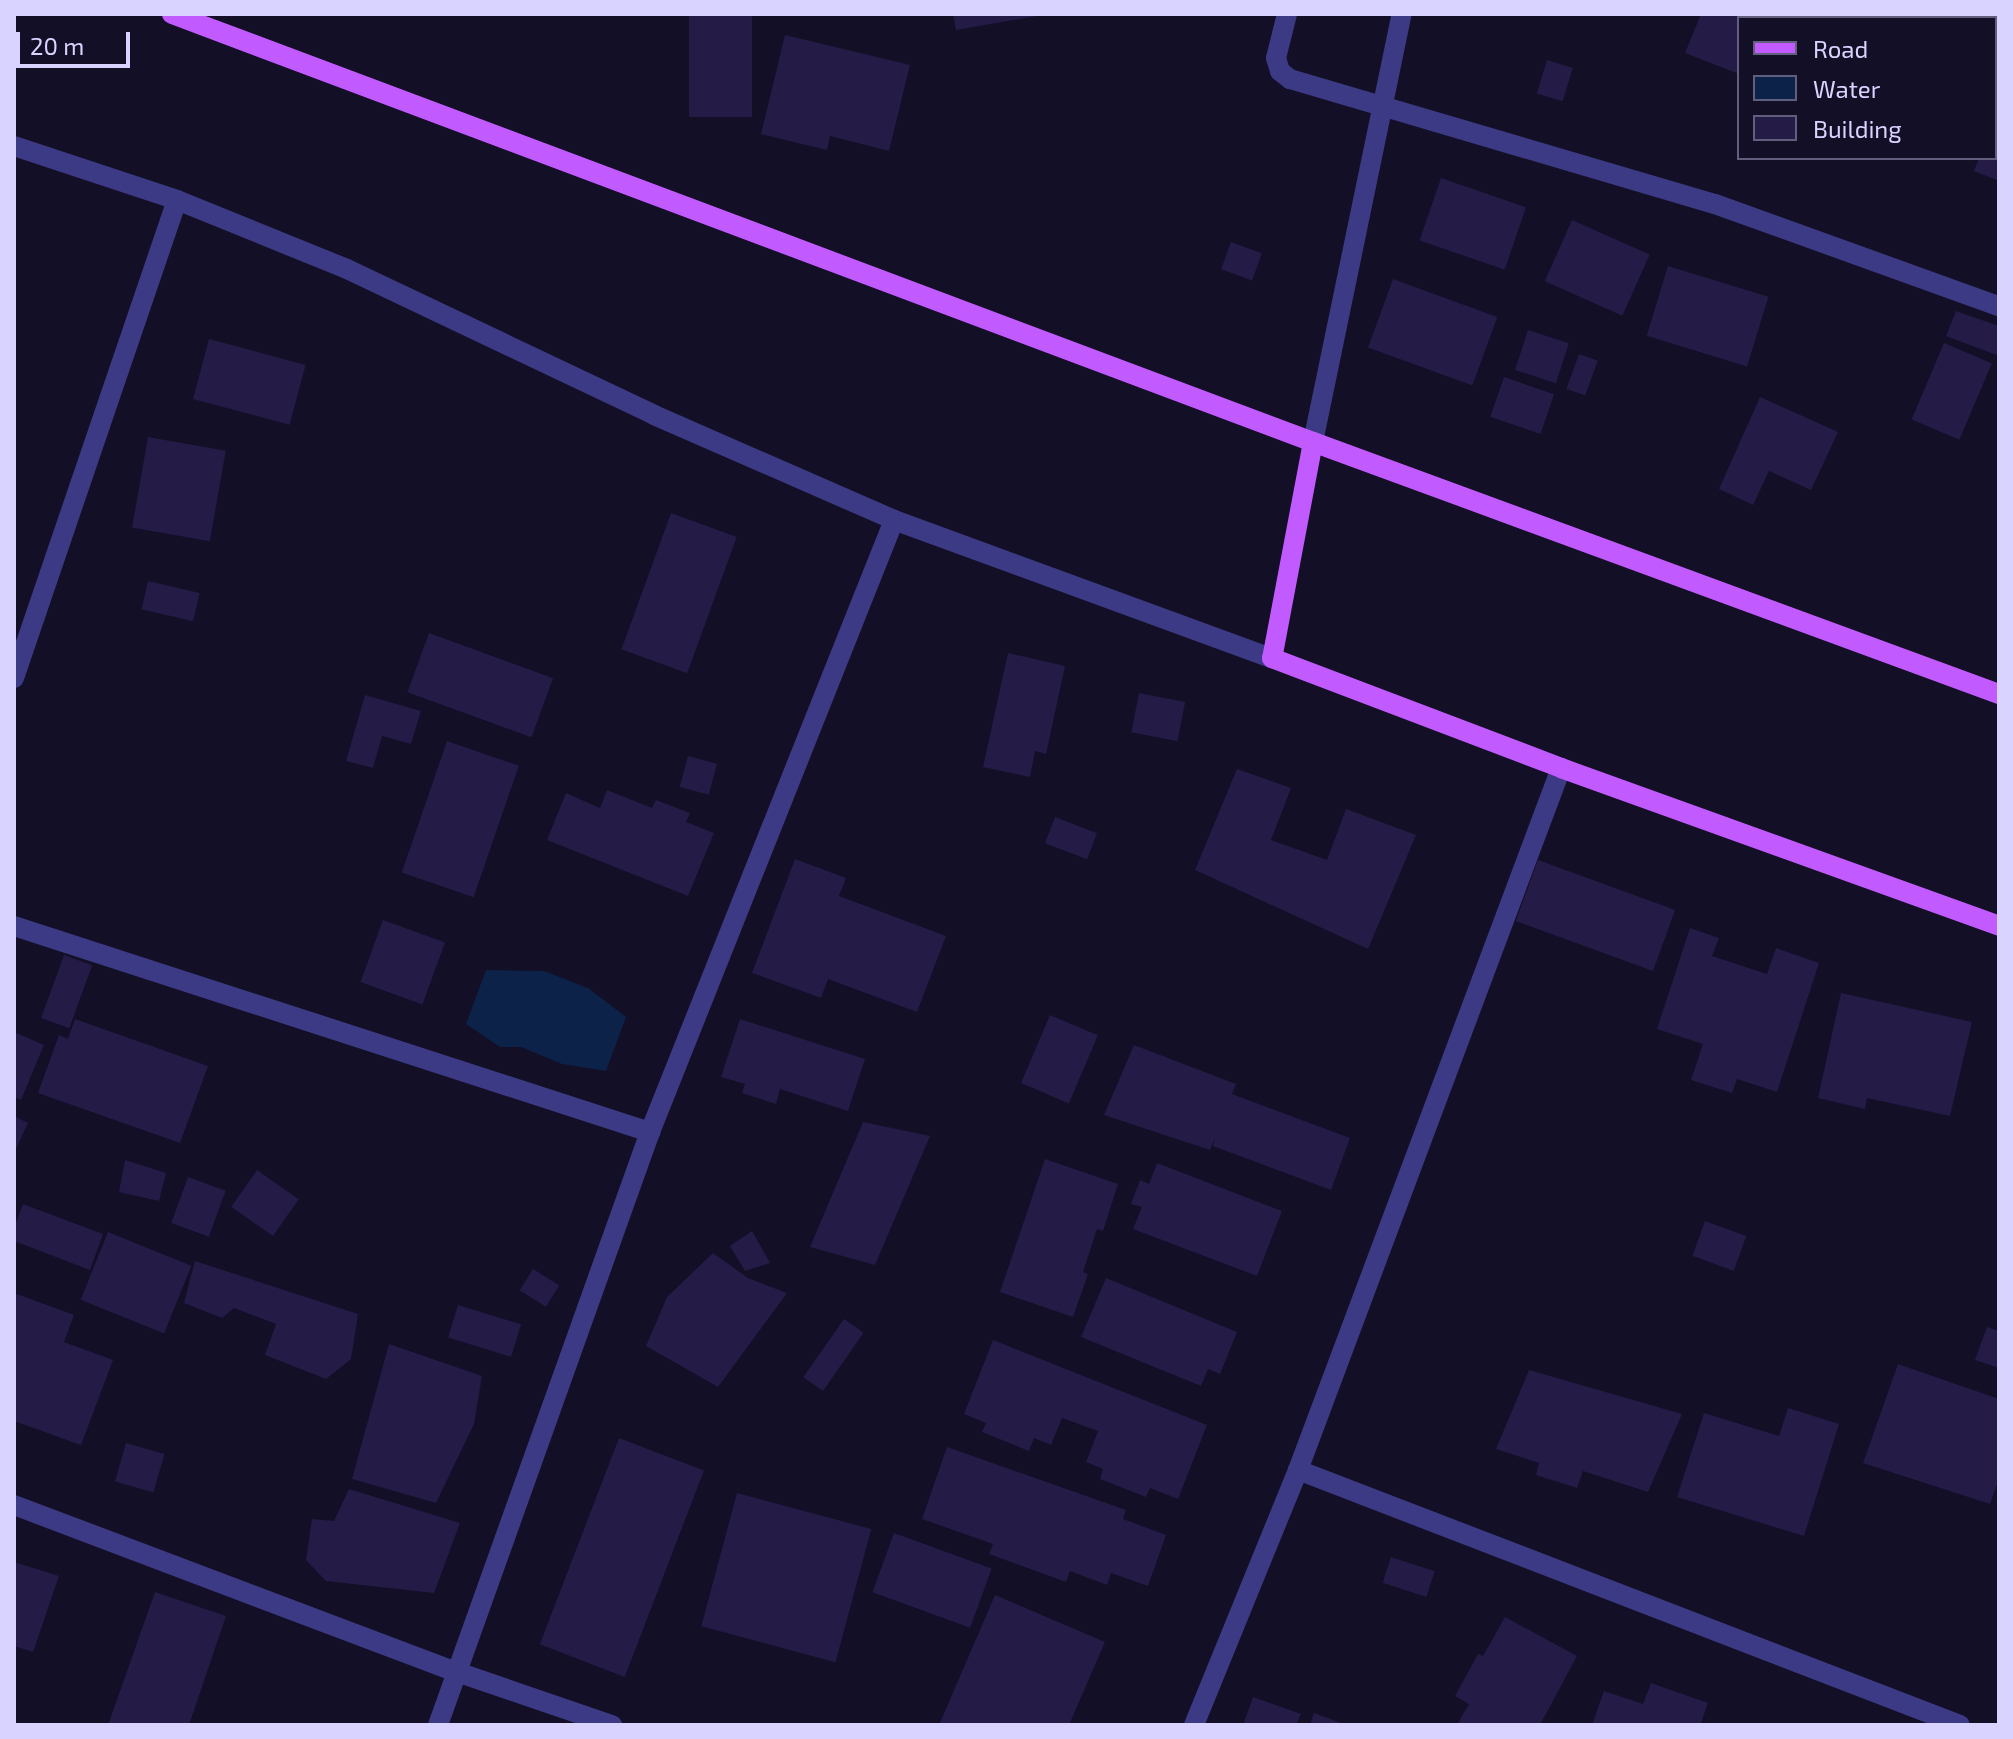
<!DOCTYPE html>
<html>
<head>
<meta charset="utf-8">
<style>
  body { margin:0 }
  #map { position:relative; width:2013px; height:1739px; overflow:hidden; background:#130f26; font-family:"Exo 2",sans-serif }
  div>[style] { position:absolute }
  .water>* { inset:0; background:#0c2248 }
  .building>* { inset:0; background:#241b47; transform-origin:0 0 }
  .minor>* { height:20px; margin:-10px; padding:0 10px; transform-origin:10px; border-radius:10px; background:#3d3a85 }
  .major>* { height:20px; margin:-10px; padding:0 10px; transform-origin:10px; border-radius:10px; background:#c25bff }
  span { translate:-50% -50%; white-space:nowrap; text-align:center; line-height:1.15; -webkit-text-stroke:6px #130f26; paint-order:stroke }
  .frame { position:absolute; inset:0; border:16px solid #d9d4ff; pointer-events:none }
  .legend { position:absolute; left:1737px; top:16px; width:260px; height:144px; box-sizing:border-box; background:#130f26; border:2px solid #625e7d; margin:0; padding:10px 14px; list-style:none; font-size:24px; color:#d9d4ff }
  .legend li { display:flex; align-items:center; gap:16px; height:40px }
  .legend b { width:40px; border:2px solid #625e7d }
  .scale { position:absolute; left:16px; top:32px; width:114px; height:36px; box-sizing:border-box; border:4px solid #d9d4ff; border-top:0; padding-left:10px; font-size:24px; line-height:28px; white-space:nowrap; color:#d9d4ff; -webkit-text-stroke:6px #130f26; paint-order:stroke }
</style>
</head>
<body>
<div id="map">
  <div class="water">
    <div style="clip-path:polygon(486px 970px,544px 971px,588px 988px,626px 1017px,606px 1071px,562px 1064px,521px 1047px,500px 1047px,466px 1024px)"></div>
  </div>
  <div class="building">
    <div style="left:689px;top:14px;width:63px;height:103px"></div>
    <div style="clip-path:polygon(953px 14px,1037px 14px,1037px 16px,956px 30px)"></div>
    <div style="clip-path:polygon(1701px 14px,1740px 14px,1750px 18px,1739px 18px,1739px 74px,1685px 53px)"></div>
    <div style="clip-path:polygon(785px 35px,910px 65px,889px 151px,830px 136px,827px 150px,761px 134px)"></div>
    <div style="left:1547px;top:60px;width:27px;height:35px;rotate:17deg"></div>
    <div style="clip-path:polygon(1995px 120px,1999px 122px,1999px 181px,1974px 171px,1979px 158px,1995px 158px)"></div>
    <div style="left:1441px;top:178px;width:90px;height:66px;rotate:19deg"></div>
    <div style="left:1572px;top:220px;width:85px;height:67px;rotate:24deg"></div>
    <div style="left:1231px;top:242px;width:33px;height:29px;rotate:20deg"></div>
    <div style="left:1668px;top:266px;width:105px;height:73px;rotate:17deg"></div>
    <div style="left:1393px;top:279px;width:111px;height:73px;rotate:20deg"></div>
    <div style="clip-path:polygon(1956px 311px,1999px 326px,1999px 356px,1946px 336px)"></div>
    <div style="left:1528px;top:330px;width:43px;height:42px;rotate:18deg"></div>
    <div style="left:209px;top:339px;width:100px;height:62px;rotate:15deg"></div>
    <div style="left:1944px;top:343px;width:52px;height:83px;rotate:23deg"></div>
    <div style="left:1579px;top:354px;width:20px;height:37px;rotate:20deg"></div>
    <div style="left:1504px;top:377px;width:53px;height:42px;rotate:19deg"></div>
    <div style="clip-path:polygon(1760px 397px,1838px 432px,1811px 490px,1769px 471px,1753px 505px,1719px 489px)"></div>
    <div style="left:148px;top:437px;width:79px;height:92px;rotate:10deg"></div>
    <div style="left:671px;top:513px;width:70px;height:145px;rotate:20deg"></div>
    <div style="left:148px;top:581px;width:53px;height:29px;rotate:13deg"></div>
    <div style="left:429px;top:633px;width:132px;height:63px;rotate:20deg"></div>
    <div style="clip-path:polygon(1008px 653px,1065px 666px,1046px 754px,1035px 751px,1030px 777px,983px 767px)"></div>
    <div style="left:1139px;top:693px;width:47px;height:40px;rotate:11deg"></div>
    <div style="clip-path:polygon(365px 695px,421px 711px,411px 744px,382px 736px,373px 768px,346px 761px)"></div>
    <div style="left:447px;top:741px;width:76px;height:139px;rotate:19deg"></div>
    <div style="left:688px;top:756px;width:30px;height:32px;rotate:15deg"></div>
    <div style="clip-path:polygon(1237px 769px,1291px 788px,1271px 840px,1327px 860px,1346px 809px,1416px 835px,1368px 949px,1195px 870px)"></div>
    <div style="clip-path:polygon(607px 790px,652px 808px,656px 800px,690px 813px,686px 822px,714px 833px,688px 896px,547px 840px,566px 793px,600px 808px)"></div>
    <div style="left:1055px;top:817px;width:45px;height:28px;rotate:21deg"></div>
    <div style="clip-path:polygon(795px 859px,846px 878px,839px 896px,946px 936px,917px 1012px,828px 979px,821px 998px,752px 973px)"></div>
    <div style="left:1538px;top:860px;width:146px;height:65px;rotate:20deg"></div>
    <div style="left:383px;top:920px;width:66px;height:66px;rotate:20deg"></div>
    <div style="clip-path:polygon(1690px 928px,1719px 938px,1712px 956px,1767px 974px,1776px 948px,1819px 963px,1777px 1092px,1737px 1079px,1732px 1093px,1691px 1080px,1703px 1044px,1657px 1029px)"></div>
    <div style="left:64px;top:955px;width:30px;height:67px;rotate:20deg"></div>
    <div style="clip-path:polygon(1841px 993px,1972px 1022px,1950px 1116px,1867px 1098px,1865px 1109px,1818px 1098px)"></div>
    <div style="left:1050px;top:1015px;width:52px;height:74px;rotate:23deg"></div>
    <div style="clip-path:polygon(75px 1019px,208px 1066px,180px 1143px,38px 1093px,59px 1035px,68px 1039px)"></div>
    <div style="clip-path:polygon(740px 1019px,865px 1059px,848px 1111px,780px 1089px,776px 1104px,742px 1093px,745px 1084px,721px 1077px)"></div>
    <div style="clip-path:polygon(14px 1032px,44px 1045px,21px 1100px,14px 1097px)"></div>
    <div style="clip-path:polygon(1134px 1045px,1236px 1084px,1232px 1094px,1350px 1138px,1331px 1190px,1213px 1146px,1215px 1138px,1210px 1150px,1104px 1115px)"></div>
    <div style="clip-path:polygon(14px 1116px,28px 1123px,14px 1153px)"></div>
    <div style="clip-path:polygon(863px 1122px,930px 1136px,875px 1265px,810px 1247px)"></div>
    <div style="clip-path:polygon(1045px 1159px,1118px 1184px,1103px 1231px,1097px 1229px,1083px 1272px,1088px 1274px,1073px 1317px,1000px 1292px)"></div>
    <div style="clip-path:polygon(125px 1160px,166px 1173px,159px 1201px,119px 1192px)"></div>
    <div style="clip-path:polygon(1157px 1163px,1282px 1211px,1257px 1276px,1133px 1229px,1142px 1207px,1131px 1204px,1140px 1180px,1149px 1184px)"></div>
    <div style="left:257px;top:1170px;width:51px;height:45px;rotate:35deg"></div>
    <div style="left:188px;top:1177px;width:40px;height:49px;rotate:20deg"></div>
    <div style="clip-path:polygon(23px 1204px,103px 1234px,90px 1270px,14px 1241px,14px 1228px)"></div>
    <div style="left:1705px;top:1221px;width:44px;height:37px;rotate:20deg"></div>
    <div style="clip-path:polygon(752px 1231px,770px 1263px,745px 1271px,730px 1246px)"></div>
    <div style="left:108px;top:1232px;width:90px;height:73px;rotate:22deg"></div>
    <div style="clip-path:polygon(713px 1253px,748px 1278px,787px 1293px,718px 1387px,646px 1346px,667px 1297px)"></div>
    <div style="clip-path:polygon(195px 1261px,358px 1314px,351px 1359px,326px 1379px,265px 1355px,276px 1324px,234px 1308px,222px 1318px,184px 1303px)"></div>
    <div style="left:533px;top:1269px;width:31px;height:25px;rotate:32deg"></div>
    <div style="clip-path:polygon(1106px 1278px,1237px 1332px,1220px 1374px,1208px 1369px,1201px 1386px,1081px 1337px)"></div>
    <div style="clip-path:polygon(14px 1293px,74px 1315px,64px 1342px,113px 1360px,81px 1445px,14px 1421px)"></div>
    <div style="left:458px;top:1305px;width:66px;height:34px;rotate:17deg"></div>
    <div style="left:844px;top:1319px;width:24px;height:71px;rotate:35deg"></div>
    <div style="clip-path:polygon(1987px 1327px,1999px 1331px,1999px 1368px,1975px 1360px)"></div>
    <div style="clip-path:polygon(993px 1340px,1207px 1425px,1178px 1499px,1150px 1488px,1146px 1497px,1100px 1479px,1103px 1469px,1086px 1462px,1098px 1431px,1062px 1418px,1051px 1445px,1034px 1438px,1029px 1451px,982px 1432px,986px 1423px,964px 1414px)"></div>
    <div style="clip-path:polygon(389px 1344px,482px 1376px,474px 1424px,436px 1503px,352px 1479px)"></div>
    <div style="clip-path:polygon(1898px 1364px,1999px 1399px,1999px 1479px,1990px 1504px,1863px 1463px)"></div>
    <div style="clip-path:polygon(1529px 1370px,1682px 1414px,1648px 1492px,1583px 1471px,1577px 1488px,1536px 1475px,1539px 1463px,1496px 1449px)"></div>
    <div style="clip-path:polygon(1788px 1408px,1839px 1424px,1804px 1536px,1677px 1497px,1704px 1413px,1779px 1436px)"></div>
    <div style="left:619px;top:1438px;width:91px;height:221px;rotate:21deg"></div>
    <div style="left:126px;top:1443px;width:40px;height:40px;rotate:16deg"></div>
    <div style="clip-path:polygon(947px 1447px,1126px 1510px,1123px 1519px,1166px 1535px,1148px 1586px,1111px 1573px,1107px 1585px,1070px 1571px,1066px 1582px,989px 1554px,993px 1544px,922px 1519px)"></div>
    <div style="clip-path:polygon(349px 1489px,460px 1523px,434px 1593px,326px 1581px,306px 1560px,312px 1519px,334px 1521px)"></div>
    <div style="left:737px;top:1493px;width:139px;height:138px;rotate:15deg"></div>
    <div style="left:894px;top:1533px;width:104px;height:63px;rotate:20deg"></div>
    <div style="left:1391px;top:1557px;width:46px;height:27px;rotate:18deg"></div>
    <div style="clip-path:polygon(14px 1562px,59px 1576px,33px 1652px,14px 1646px)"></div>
    <div style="clip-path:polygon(155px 1592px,226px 1616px,189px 1725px,108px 1725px)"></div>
    <div style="clip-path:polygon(995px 1595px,1105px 1642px,1069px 1725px,939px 1725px)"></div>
    <div style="clip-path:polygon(1505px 1617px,1577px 1656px,1540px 1725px,1463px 1725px,1458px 1723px,1469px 1704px,1455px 1696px,1478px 1654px,1483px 1656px)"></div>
    <div style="clip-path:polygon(1651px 1683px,1708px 1703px,1701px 1723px,1706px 1725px,1592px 1725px,1604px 1691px,1643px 1704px)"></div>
    <div style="clip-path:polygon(1253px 1697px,1301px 1714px,1296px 1725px,1243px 1725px)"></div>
    <div style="clip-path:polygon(1314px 1713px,1347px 1725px,1310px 1725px)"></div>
  </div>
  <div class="minor">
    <div style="left:1287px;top:14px;width:45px;rotate:104deg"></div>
    <div style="left:1276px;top:58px;width:14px;rotate:73deg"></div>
    <div style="left:1280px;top:71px;width:13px;rotate:39deg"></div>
    <div style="left:1290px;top:79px;width:443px;rotate:16.4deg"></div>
    <div style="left:1715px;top:204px;width:302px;rotate:19.8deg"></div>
    <div style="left:14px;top:146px;width:172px;rotate:18.3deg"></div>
    <div style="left:177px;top:200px;width:183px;rotate:22.1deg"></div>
    <div style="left:347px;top:269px;width:340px;rotate:25.4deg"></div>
    <div style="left:654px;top:415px;width:262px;rotate:23.6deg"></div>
    <div style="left:894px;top:520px;width:402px;rotate:20.1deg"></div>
    <div style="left:1313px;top:442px;width:437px;rotate:-78.3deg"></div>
    <div style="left:14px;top:678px;width:505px;rotate:-71.17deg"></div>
    <div style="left:14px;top:926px;width:669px;rotate:17.95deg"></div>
    <div style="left:1298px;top:1470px;width:709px;rotate:21.07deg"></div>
    <div style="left:14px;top:1505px;width:473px;rotate:20.7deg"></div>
    <div style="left:457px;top:1672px;width:164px;rotate:18.9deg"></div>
    <div style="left:438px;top:1725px;width:630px;rotate:-70.33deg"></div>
    <div style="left:650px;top:1132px;width:659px;rotate:-68.26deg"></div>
    <div style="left:1194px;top:1725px;width:275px;rotate:-67.8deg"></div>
    <div style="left:1298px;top:1470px;width:750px;rotate:-69.46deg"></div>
  </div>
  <div class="major">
    <div style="left:172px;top:14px;width:1219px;rotate:20.56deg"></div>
    <div style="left:1313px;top:442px;width:731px;rotate:20.17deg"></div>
    <div style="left:1313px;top:442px;width:220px;rotate:100.7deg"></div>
    <div style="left:1272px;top:658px;width:309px;rotate:20.8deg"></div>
    <div style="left:1561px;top:768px;width:466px;rotate:19.8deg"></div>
  </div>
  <div class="frame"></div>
  <ul class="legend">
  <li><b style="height:10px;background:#c25bff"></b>Road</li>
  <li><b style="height:22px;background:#0c2248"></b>Water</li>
  <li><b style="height:22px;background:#241b47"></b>Building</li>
  </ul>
  <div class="scale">20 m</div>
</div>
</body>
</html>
